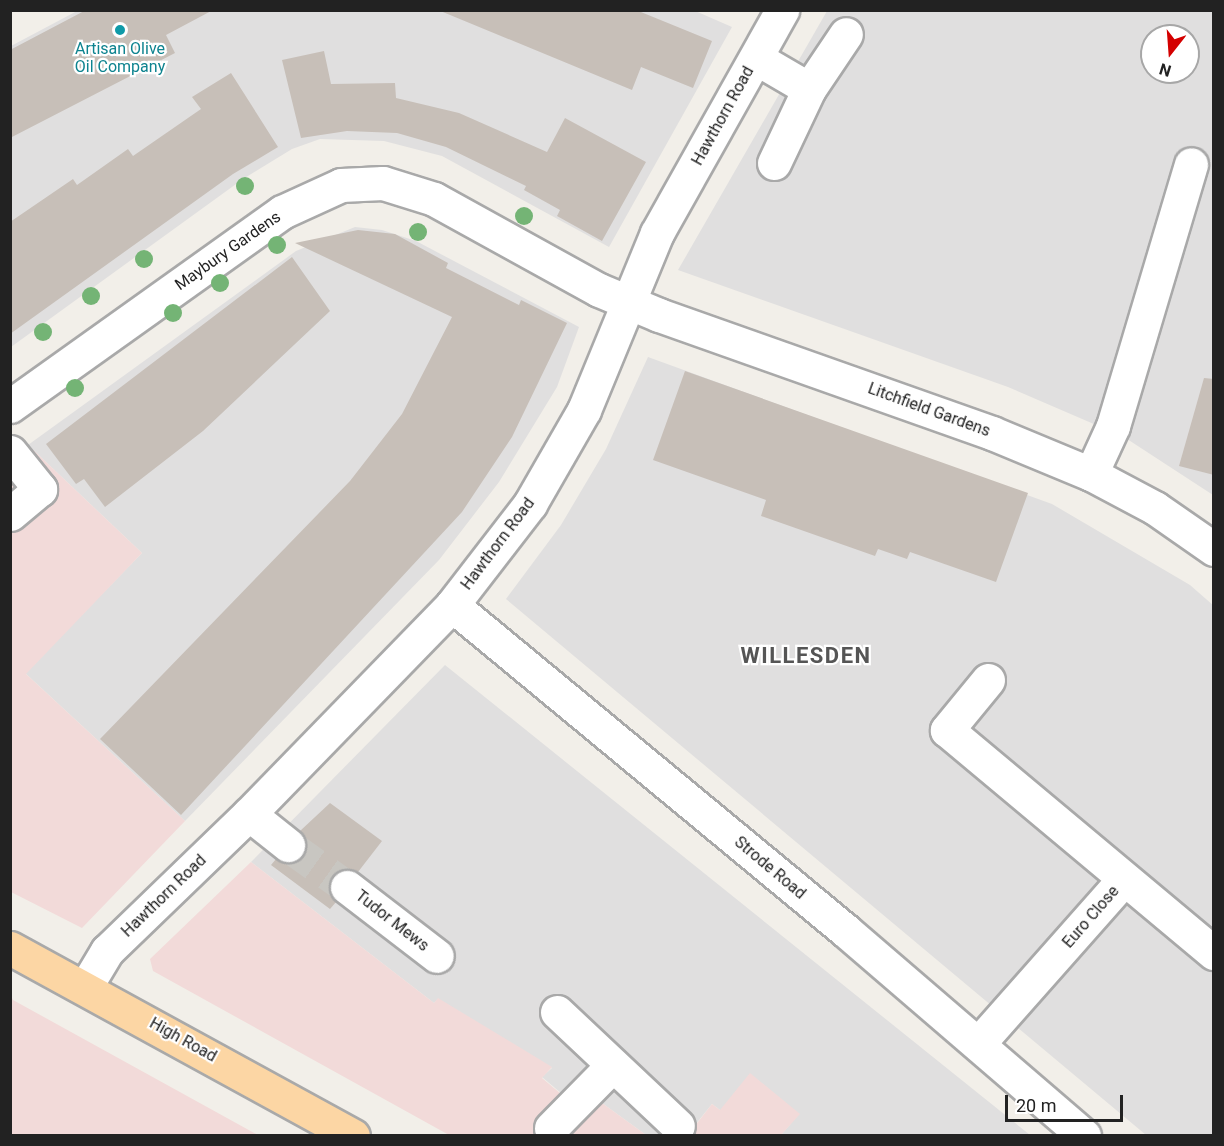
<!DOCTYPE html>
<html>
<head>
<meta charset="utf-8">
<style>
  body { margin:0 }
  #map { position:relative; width:1224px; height:1146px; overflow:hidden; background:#f2efe9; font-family:Roboto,sans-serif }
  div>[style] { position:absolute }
  .residential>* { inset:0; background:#e0dfdf }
  .commercial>* { inset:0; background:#f2dad9 }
  .building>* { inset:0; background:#c7bfb8 }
  .minor-tunnel>* { height:33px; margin-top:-16.5px; transform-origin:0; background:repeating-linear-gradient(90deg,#c8c6c1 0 33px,transparent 0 49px) }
  .roads { filter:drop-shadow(2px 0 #a9a9a9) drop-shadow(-2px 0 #a9a9a9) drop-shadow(0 2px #a9a9a9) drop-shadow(0 -2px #a9a9a9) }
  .minor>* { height:33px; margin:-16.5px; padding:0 16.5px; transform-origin:16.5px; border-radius:16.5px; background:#fff }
  .major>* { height:33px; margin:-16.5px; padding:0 16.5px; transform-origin:16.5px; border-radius:16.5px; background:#fcd6a4 }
  .trees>* { width:18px; height:18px; margin:-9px; border-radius:50%; background:#74b475 }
  .dots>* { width:16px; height:16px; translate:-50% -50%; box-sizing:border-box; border:3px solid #fff; border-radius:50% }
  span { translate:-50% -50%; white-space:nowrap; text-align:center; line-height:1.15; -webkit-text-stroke:4.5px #fff; paint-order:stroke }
  .culture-label { font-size:16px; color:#0d838f }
  .street-label { font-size:16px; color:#222 }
  .district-label { font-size:22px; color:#555; font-weight:700; letter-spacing:1.5px }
  .frame { position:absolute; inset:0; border:12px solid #222; pointer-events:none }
  .north { position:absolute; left:1140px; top:24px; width:60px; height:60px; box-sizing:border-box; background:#fff; border:2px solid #a7a7a7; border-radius:50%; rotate:197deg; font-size:16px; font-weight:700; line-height:24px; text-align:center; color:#222 }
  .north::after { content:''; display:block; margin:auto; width:21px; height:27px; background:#d40000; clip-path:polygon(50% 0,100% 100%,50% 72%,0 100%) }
  .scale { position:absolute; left:1005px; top:1095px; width:118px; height:27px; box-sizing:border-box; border:3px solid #222; border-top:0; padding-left:8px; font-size:18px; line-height:21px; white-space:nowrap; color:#222; -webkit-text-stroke:4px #fff; paint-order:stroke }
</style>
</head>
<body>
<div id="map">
  <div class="residential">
    <div style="clip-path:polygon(693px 10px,732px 27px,609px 247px,442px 156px,384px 141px,320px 139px,292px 149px,243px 179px,11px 347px,11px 46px,77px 11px)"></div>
    <div style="clip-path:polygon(evenodd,827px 11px,1213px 11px,1213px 495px,1124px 437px,1008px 387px,678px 270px,827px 11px,1152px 36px,1188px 36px,1188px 72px,1152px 72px,1152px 36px)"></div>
    <div style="clip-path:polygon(355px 227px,382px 230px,416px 241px,579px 327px,557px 387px,499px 482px,439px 560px,185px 821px,25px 673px,142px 553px,28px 445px,296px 251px)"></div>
    <div style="clip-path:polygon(648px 357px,1052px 504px,1190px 585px,1214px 606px,1213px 1135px,1146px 1135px,506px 599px,561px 525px,606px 449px)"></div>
    <div style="clip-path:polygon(445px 665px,1030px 1135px,781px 1135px,799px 1114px,720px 1110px,712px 1104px,687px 1135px,646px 1135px,580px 1087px,568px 1099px,542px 1077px,552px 1068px,438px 999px,434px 1003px,251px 862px)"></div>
  </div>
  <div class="commercial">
    <div style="clip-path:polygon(28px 445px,142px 553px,26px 674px,185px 821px,82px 928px,11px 892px,10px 460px)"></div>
    <div style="clip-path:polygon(251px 862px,434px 1003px,438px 998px,552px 1067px,542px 1078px,567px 1099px,580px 1087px,646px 1135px,449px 1135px,153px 971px,150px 959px)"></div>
    <div style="clip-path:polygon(10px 994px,13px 1000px,258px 1135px,11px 1135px)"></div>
    <div style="clip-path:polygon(750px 1073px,800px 1114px,781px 1135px,687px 1136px,712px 1104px,720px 1110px)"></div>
  </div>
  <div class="building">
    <div style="clip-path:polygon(86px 10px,213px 10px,166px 35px,175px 53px,10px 138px,10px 50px)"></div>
    <div style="clip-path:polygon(438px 10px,636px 10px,712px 41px,693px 88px,641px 67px,632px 90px)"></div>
    <div style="clip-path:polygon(324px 51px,331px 84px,395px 83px,396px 98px,459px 113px,547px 152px,565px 118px,646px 162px,602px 241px,557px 216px,560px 210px,524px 190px,526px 186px,446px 147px,397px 133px,347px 131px,301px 138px,282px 60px)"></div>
    <div style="clip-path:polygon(231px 73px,278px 147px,233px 174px,10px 334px,10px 222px,73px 179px,77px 185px,128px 149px,133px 156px,201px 109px,192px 97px)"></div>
    <div style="clip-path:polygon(358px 230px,395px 234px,448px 263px,446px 268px,519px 305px,521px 300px,567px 323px,512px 437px,462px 512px,181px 815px,100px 739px,350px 481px,402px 414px,452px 317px,295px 243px)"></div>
    <div style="clip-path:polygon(292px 257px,330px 311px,203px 431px,105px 507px,84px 479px,76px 484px,46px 444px)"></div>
    <div style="clip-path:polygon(685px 371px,1028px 493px,996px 582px,910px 552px,907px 559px,878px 549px,875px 556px,761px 516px,766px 500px,653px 460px)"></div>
    <div style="clip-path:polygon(1204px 378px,1214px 379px,1214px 475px,1179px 466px)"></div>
    <div style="clip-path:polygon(330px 803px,382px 841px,358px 872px,340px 870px,332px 876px,330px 894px,336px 902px,330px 909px,271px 865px,276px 859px,286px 864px,302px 857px,307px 847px,300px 831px)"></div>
  </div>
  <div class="minor-tunnel">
    <div style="left:288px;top:845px;width:72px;rotate:35.4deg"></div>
  </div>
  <div class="roads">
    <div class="minor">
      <div style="left:756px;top:58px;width:61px;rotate:30.3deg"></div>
      <div style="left:774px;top:163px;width:82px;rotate:-64.7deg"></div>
      <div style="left:809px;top:89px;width:66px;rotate:-56.1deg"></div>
      <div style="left:10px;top:406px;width:334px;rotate:-35.5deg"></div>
      <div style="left:282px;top:212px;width:65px;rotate:-24.6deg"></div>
      <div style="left:341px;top:185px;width:42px;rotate:-2.7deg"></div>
      <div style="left:383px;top:183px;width:53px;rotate:17.4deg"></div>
      <div style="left:434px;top:199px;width:188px;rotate:28.9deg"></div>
      <div style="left:599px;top:290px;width:65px;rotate:22.6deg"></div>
      <div style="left:659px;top:315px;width:353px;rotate:19.5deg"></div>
      <div style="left:992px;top:433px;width:107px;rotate:22.5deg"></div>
      <div style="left:1091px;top:474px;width:72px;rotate:28deg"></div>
      <div style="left:1155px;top:508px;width:72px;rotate:34.8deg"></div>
      <div style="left:10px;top:452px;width:48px;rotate:51deg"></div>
      <div style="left:40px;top:489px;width:39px;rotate:140deg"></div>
      <div style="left:1091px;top:474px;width:53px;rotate:-65.4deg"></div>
      <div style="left:1113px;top:426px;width:273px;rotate:-73.4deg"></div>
      <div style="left:452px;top:605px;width:511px;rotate:39.6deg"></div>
      <div style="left:846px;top:931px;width:314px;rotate:40.7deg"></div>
      <div style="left:988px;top:680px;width:65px;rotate:129.4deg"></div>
      <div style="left:947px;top:730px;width:348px;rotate:39.9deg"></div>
      <div style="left:249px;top:814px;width:50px;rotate:38.5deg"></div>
      <div style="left:347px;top:887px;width:113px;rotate:37.5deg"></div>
      <div style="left:86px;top:986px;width:41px;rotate:-59deg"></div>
      <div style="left:107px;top:951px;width:197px;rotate:-44deg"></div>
      <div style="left:249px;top:814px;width:291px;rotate:-45.8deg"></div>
      <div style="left:452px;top:605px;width:128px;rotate:-52.3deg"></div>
      <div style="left:530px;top:504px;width:108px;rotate:-60.1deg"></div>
      <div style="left:584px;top:410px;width:191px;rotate:-67.6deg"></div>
      <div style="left:657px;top:233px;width:256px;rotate:-60.7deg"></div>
      <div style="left:557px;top:1012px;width:166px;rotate:43.3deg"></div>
      <div style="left:978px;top:1044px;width:220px;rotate:-48.5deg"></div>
      <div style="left:551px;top:1128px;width:88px;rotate:-45.5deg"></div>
    </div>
    <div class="major">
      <div style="left:10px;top:948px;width:391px;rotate:28.7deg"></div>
    </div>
  </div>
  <div class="trees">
    <div style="left:245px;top:186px"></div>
    <div style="left:524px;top:216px"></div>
    <div style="left:418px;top:232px"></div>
    <div style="left:277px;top:245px"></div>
    <div style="left:144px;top:259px"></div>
    <div style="left:220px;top:283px"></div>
    <div style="left:91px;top:296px"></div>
    <div style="left:173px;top:313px"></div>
    <div style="left:43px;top:332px"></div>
    <div style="left:75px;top:388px"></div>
  </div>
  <div class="dots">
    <div style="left:120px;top:30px;background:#0f9aa8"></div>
  </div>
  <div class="culture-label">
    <span style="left:120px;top:58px">Artisan Olive<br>Oil Company</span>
  </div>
  <div class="street-label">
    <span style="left:723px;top:116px;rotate:-61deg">Hawthorn Road</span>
    <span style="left:228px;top:251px;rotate:-35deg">Maybury Gardens</span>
    <span style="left:929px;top:410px;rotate:20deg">Litchfield Gardens</span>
    <span style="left:498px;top:544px;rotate:-53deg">Hawthorn Road</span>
    <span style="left:770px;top:868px;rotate:40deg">Strode Road</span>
    <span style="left:164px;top:896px;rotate:-44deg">Hawthorn Road</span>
    <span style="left:1091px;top:917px;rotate:-49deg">Euro Close</span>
    <span style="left:392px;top:921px;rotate:38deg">Tudor Mews</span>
    <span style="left:183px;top:1040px;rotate:29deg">High Road</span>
  </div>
  <div class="district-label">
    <span style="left:806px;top:656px">WILLESDEN</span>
  </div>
  <div class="frame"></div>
  <div class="north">N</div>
  <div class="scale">20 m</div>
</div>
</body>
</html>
